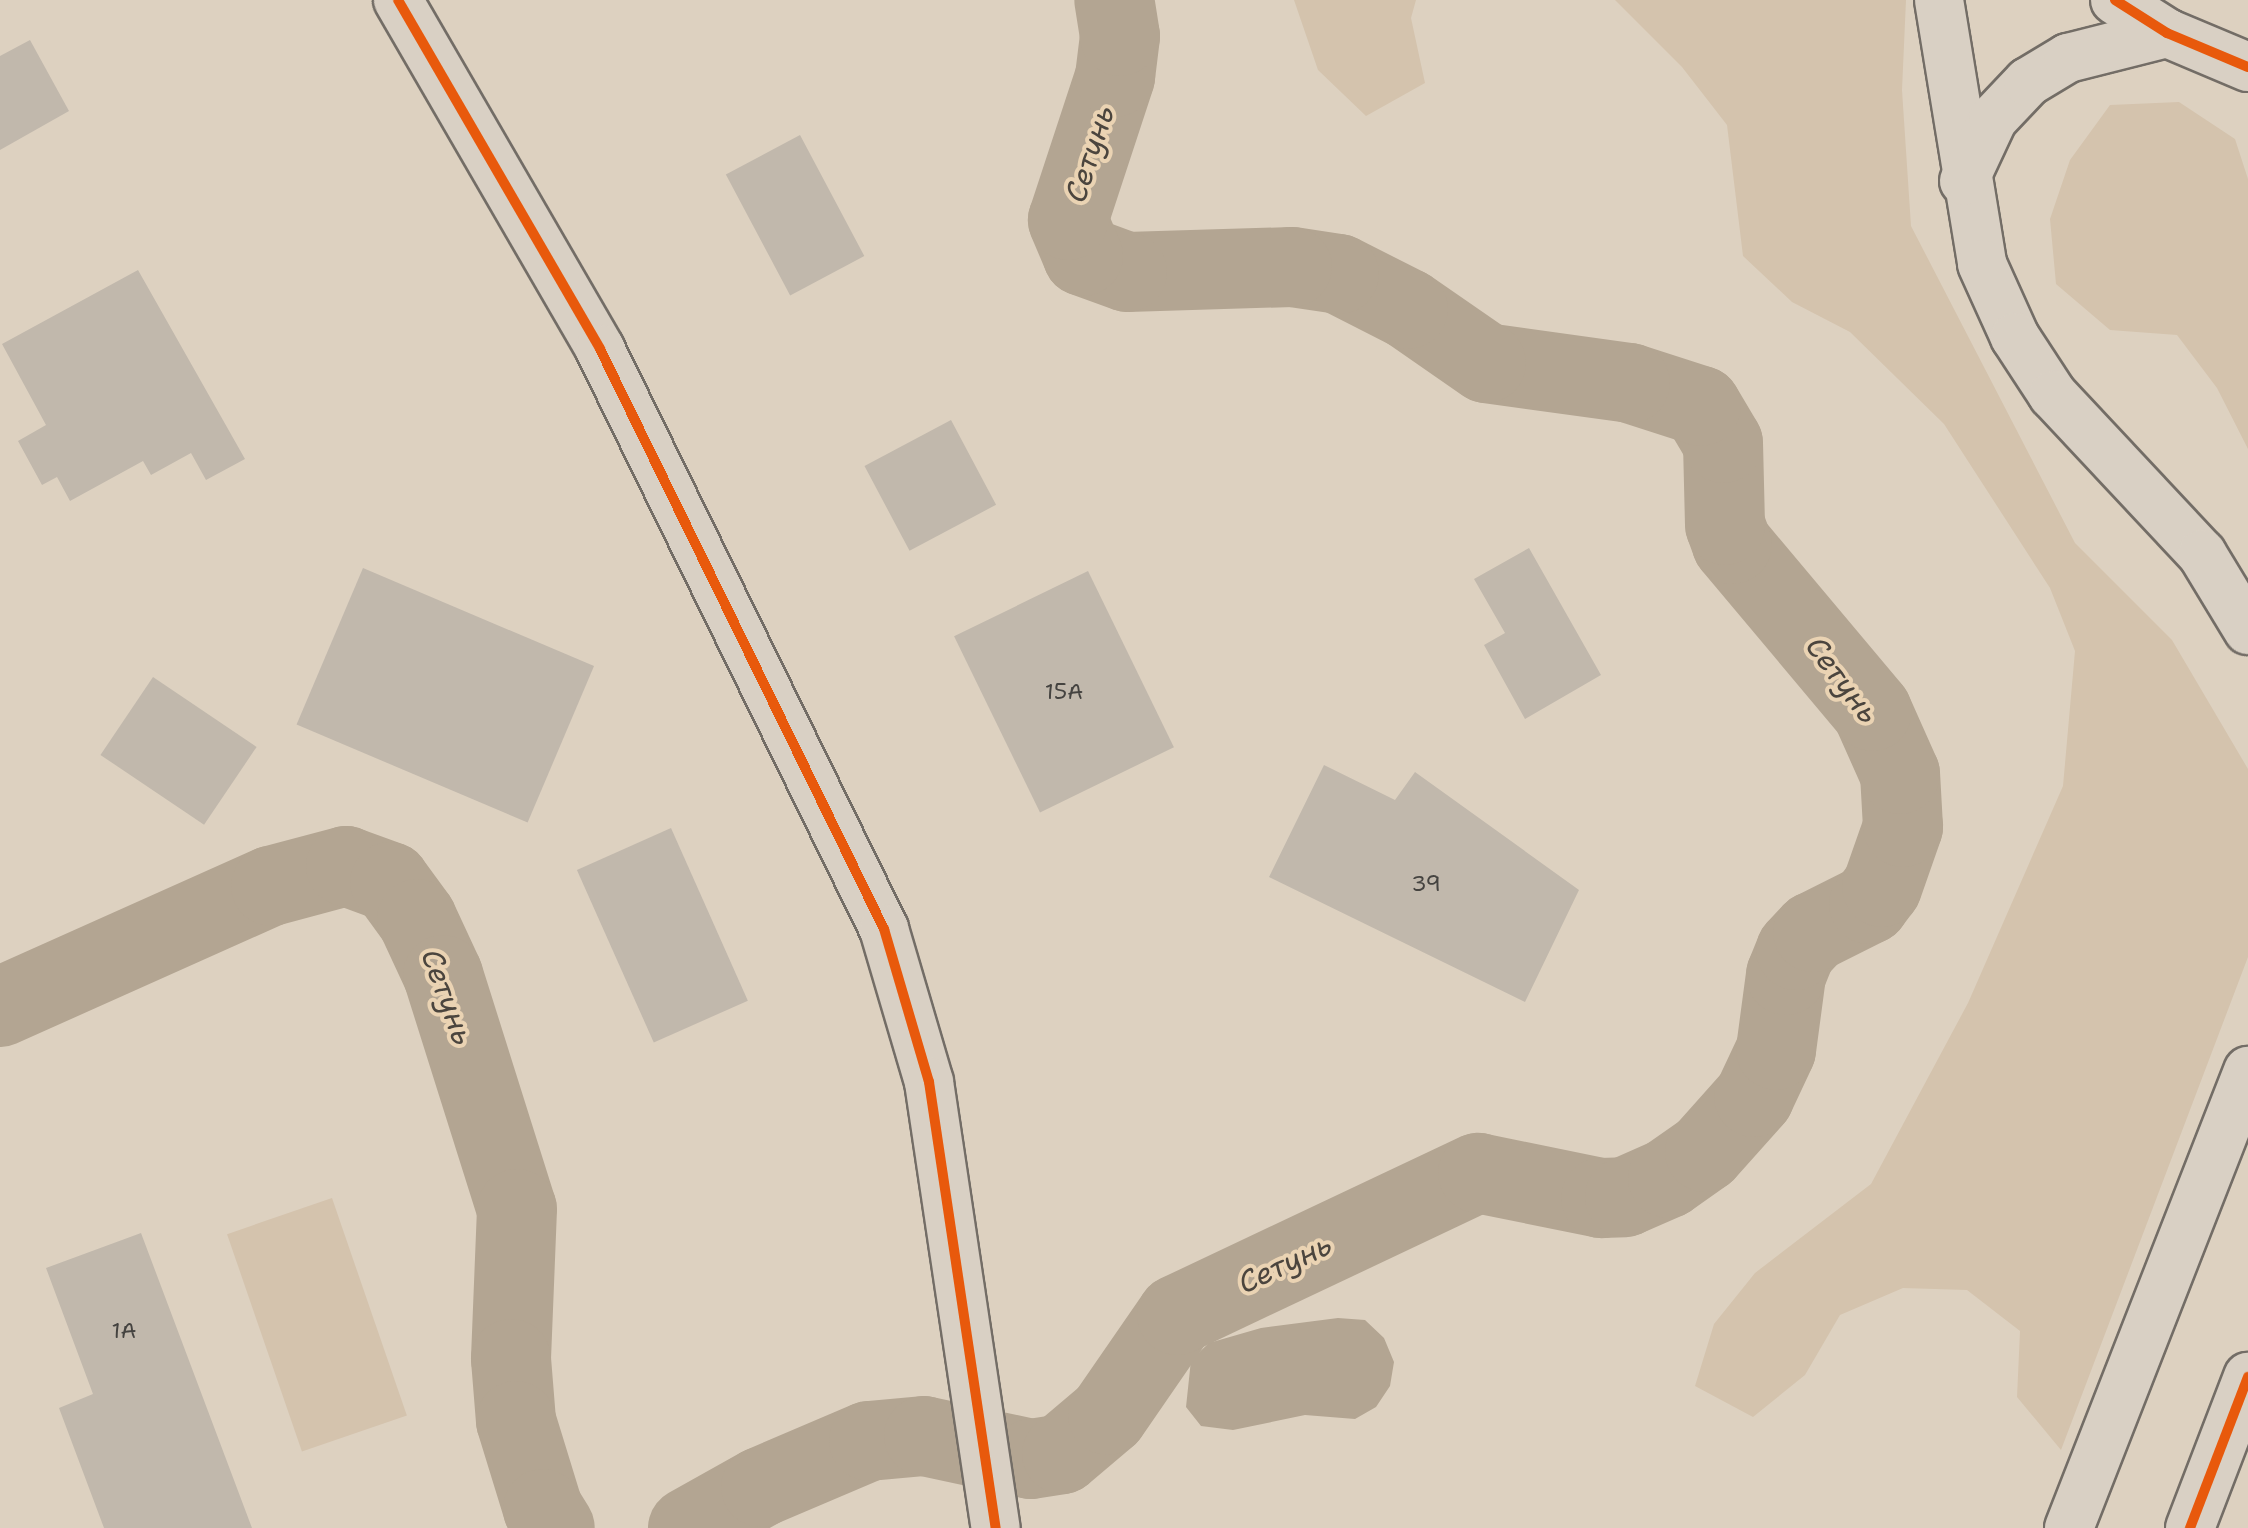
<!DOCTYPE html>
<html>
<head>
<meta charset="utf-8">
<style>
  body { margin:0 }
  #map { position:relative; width:2248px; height:1528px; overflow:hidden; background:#ddd1c0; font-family:"Shantell Sans",sans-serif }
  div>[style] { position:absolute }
  .green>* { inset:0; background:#d4c3ad; transform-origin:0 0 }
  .water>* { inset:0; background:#b3a592 }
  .river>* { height:80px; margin:-40px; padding:0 40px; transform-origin:40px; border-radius:40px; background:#b3a592 }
  .building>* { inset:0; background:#c1b8ac; transform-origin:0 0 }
  .roads { filter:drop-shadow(2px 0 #736d66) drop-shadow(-2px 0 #736d66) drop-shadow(0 2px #736d66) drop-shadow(0 -2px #736d66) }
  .minor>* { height:48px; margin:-24px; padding:0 24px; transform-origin:24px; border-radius:24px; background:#d9d0c4 }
  .cycleway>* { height:10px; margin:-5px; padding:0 5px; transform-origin:5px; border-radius:5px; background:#e8590c }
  span { translate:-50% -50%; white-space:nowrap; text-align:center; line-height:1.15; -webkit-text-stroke:8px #ead3b3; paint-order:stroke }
  .number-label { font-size:22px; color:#454340 }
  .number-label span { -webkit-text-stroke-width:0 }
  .water-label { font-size:30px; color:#4b453e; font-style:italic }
</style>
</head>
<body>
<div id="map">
  <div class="green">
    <div style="clip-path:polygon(1294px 0,1416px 0,1411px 18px,1425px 83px,1366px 116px,1318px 70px)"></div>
    <div style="clip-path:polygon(1615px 0,1906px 0,1902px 90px,1911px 226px,2075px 543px,2172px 640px,2248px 769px,2248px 957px,2061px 1450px,2017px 1397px,2020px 1331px,1967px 1290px,1903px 1288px,1840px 1315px,1805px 1375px,1753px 1417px,1695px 1386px,1714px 1324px,1755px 1273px,1871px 1184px,1968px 1003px,2063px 786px,2075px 651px,2050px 588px,1944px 424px,1850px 332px,1792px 302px,1743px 256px,1727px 125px,1682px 67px)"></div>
    <div style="clip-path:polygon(2179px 102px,2235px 139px,2248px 179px,2248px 449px,2217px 388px,2177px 335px,2110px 330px,2056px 284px,2050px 219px,2070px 160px,2110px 105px)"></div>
    <div style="left:332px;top:1198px;width:230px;height:111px;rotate:71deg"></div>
  </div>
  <div class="water">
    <div style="clip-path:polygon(48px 955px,56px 1006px,0 1034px,0 979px)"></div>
    <div style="clip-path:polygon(1338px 1318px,1365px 1320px,1384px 1338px,1394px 1362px,1390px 1386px,1376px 1407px,1355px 1419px,1305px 1415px,1233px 1430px,1201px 1426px,1186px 1407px,1191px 1360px,1209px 1343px,1261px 1328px)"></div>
  </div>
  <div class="river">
    <div style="left:0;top:1007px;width:297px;rotate:-24.1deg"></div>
    <div style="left:271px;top:886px;width:78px;rotate:-14.9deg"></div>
    <div style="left:346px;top:866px;width:47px;rotate:20deg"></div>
    <div style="left:390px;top:882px;width:46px;rotate:53.9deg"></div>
    <div style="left:417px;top:919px;width:62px;rotate:65.1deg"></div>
    <div style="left:443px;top:975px;width:245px;rotate:72.5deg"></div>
    <div style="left:517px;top:1209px;width:150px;rotate:92.3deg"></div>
    <div style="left:511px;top:1359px;width:62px;rotate:85.4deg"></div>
    <div style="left:516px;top:1421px;width:92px;rotate:72.9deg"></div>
    <div style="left:543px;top:1509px;width:22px;rotate:58deg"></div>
    <div style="left:688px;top:1528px;width:84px;rotate:-29.3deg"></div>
    <div style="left:761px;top:1487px;width:117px;rotate:-23.1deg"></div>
    <div style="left:869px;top:1441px;width:55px;rotate:-5.2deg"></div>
    <div style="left:924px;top:1436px;width:109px;rotate:12.1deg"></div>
    <div style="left:1031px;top:1459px;width:31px;rotate:-9deg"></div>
    <div style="left:1062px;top:1454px;width:60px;rotate:-40.3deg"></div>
    <div style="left:1108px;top:1415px;width:121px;rotate:-55.4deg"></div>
    <div style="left:1177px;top:1315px;width:333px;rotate:-25.3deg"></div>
    <div style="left:1478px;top:1173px;width:126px;rotate:11.5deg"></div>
    <div style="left:1601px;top:1198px;width:24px;rotate:-2deg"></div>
    <div style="left:1625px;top:1197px;width:47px;rotate:-23.8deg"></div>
    <div style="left:1668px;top:1178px;width:45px;rotate:-35.1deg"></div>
    <div style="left:1705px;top:1152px;width:74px;rotate:-48.3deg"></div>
    <div style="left:1754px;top:1097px;width:52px;rotate:-64.9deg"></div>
    <div style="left:1776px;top:1050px;width:76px;rotate:-82.4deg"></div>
    <div style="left:1786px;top:975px;width:27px;rotate:-68deg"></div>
    <div style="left:1796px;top:950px;width:25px;rotate:-47deg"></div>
    <div style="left:1813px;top:932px;width:63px;rotate:-26.6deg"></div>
    <div style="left:1869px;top:904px;width:21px;rotate:-53deg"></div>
    <div style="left:1882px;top:887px;width:64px;rotate:-70.7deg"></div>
    <div style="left:1903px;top:827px;width:53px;rotate:-93.2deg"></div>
    <div style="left:1900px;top:774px;width:69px;rotate:-114deg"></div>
    <div style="left:1872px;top:711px;width:218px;rotate:-130deg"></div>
    <div style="left:1732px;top:544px;width:20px;rotate:-110deg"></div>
    <div style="left:1725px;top:525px;width:82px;rotate:-91.4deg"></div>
    <div style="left:1723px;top:443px;width:43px;rotate:-120.7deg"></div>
    <div style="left:1701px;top:406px;width:75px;rotate:-162.1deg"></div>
    <div style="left:1630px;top:383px;width:145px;rotate:-172.1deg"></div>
    <div style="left:1486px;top:363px;width:95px;rotate:-145.3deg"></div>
    <div style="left:1408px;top:309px;width:77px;rotate:-153.1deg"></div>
    <div style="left:1339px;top:274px;width:48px;rotate:-171.5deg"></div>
    <div style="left:1292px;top:267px;width:165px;rotate:178.3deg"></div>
    <div style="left:1127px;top:272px;width:47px;rotate:-160deg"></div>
    <div style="left:1083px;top:256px;width:39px;rotate:-113deg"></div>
    <div style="left:1068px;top:220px;width:151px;rotate:-71.8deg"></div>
    <div style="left:1115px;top:77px;width:41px;rotate:-83deg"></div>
    <div style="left:1120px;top:36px;width:36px;rotate:-99deg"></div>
  </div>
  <div class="building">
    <div style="clip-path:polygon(30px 40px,69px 111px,0 150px,0 56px)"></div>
    <div style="left:800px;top:135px;width:137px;height:84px;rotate:62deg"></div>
    <div style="clip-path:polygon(138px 270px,245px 459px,206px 480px,191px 453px,151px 475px,143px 461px,70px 501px,57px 477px,42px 485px,18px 441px,46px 425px,2px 344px)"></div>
    <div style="left:951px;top:420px;width:96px;height:98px;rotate:62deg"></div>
    <div style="clip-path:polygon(1529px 548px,1601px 675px,1525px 719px,1484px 645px,1505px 633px,1474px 579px)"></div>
    <div style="left:363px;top:568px;width:251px;height:170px;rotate:23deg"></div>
    <div style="left:1088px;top:571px;width:196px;height:149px;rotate:64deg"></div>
    <div style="left:153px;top:677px;width:125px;height:94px;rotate:34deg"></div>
    <div style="clip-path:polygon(1324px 765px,1395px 800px,1415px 772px,1579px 890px,1525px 1002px,1269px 877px)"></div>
    <div style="left:671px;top:828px;width:189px;height:103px;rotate:66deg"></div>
    <div style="clip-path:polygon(141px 1233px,252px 1528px,104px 1528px,59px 1408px,93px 1394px,46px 1268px)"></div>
  </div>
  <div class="roads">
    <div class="minor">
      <div style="left:398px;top:0;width:403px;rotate:59.9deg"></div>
      <div style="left:600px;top:349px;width:646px;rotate:63.91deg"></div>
      <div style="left:884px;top:929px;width:159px;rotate:73.6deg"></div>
      <div style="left:929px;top:1082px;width:451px;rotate:81.5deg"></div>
      <div style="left:1939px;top:0;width:267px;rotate:80.7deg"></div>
      <div style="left:1982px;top:264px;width:80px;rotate:65.7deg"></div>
      <div style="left:2015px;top:337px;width:69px;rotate:56.8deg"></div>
      <div style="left:2053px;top:395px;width:218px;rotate:46.9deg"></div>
      <div style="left:2202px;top:554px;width:89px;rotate:58.8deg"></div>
      <div style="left:2115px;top:0;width:62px;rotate:32.4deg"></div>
      <div style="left:2167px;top:33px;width:88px;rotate:22.8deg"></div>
      <div style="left:1964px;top:181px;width:68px;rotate:-64.9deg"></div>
      <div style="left:1993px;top:119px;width:51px;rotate:-46.6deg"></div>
      <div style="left:2028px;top:82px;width:47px;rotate:-31deg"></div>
      <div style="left:2068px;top:58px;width:102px;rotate:-14.2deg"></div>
      <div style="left:2069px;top:1528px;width:491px;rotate:-68.6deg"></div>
      <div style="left:2190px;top:1528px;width:162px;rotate:-69deg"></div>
    </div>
  </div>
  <div class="cycleway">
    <div style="left:398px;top:0;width:403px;rotate:59.9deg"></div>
    <div style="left:600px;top:349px;width:646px;rotate:63.91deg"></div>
    <div style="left:884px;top:929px;width:159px;rotate:73.6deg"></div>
    <div style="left:929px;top:1082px;width:451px;rotate:81.5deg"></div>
    <div style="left:2115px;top:0;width:62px;rotate:32.4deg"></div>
    <div style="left:2167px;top:33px;width:88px;rotate:22.8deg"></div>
    <div style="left:2190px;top:1528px;width:162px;rotate:-69deg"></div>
  </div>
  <div class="number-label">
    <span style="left:1064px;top:692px">15А</span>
    <span style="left:1426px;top:884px">39</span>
    <span style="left:124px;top:1331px">1А</span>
  </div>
  <div class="water-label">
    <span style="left:1090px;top:154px;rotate:-72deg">Сетунь</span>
    <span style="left:1842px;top:680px;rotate:53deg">Сетунь</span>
    <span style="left:447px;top:997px;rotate:70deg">Сетунь</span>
    <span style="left:1285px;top:1264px;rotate:-25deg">Сетунь</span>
  </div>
</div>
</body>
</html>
